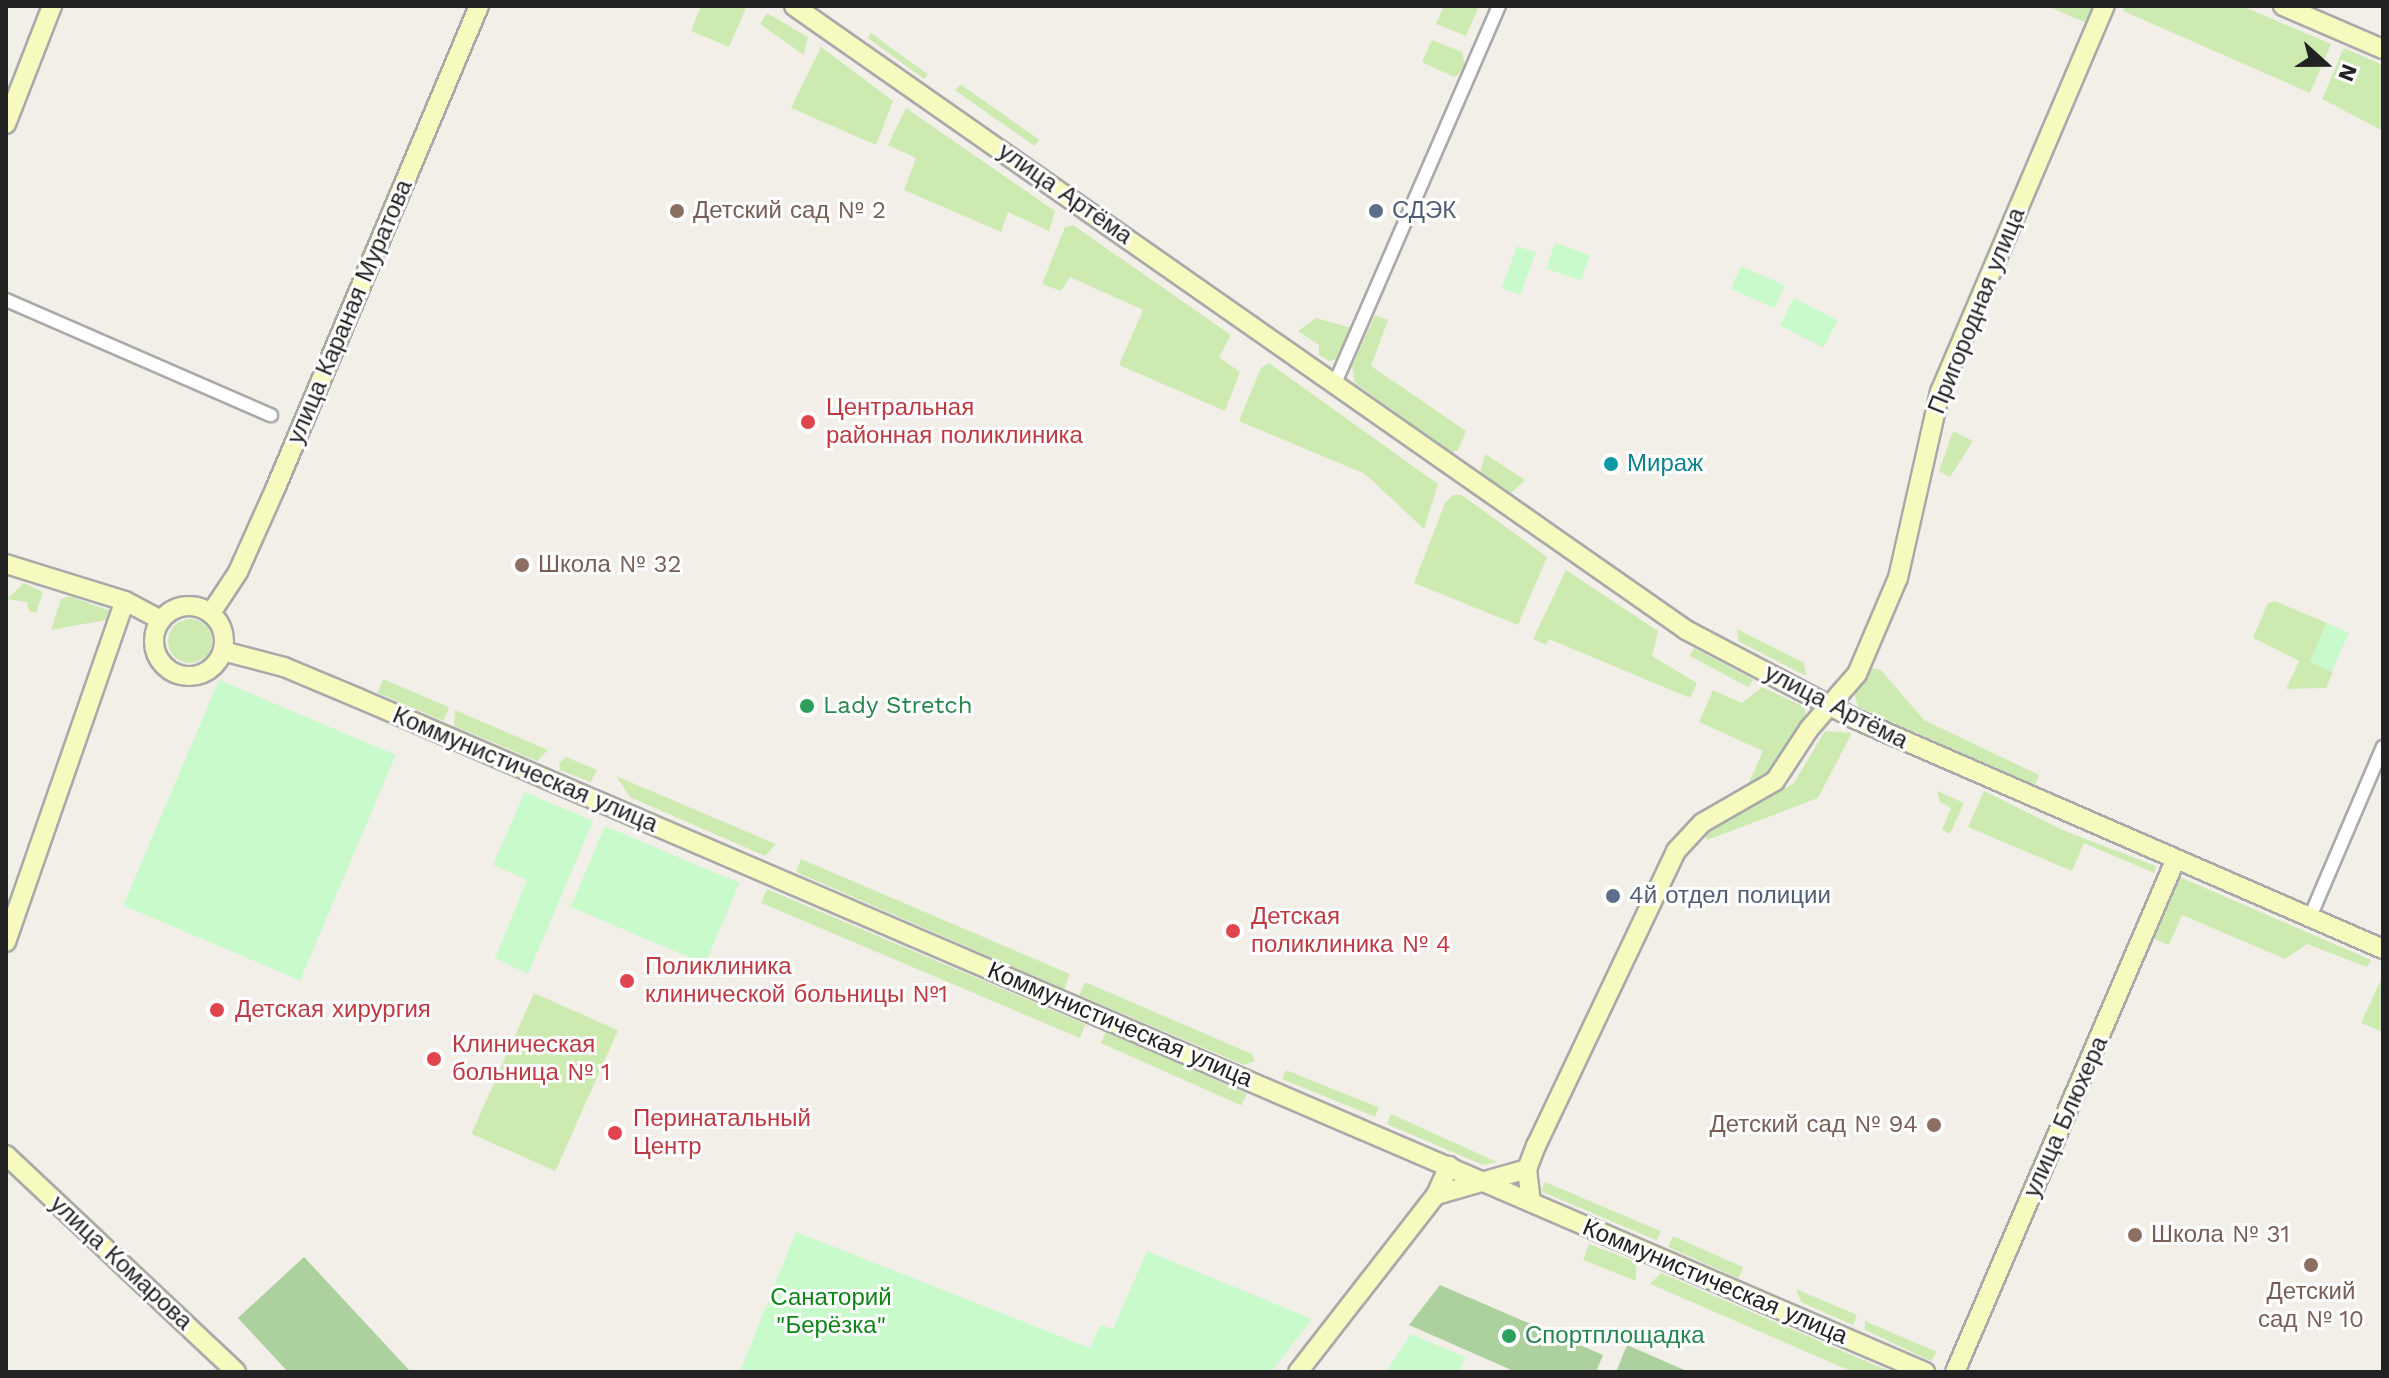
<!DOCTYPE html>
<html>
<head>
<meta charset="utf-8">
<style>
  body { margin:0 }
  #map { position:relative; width:2389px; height:1378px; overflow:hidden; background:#f2efe9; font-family:"Work Sans",sans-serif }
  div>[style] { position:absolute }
  .grass>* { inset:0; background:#cdebb0; transform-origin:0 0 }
  .round { border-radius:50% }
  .forest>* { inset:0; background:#add19e }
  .park>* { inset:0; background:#c8facc; transform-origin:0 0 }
  .roads { filter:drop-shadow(2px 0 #a9a9a9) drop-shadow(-2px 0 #a9a9a9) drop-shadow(0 2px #a9a9a9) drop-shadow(0 -2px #a9a9a9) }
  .street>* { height:12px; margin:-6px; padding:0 6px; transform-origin:6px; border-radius:6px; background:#fff }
  .secondary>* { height:18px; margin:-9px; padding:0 9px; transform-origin:9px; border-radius:9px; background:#f7fabf }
  .secondary>.ring { margin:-9px; padding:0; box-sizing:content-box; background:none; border:18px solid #f7fabf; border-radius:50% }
  .dots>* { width:22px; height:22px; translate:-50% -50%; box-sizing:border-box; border:4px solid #fff; border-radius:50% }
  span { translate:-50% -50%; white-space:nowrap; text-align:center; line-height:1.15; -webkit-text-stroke:6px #fff; paint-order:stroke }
  .street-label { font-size:24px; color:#222 }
  .education-label { font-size:24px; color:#785e54 }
  .left { translate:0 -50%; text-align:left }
  .right { translate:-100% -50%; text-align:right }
  .service-label { font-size:24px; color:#4e5e75 }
  .health-label { font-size:24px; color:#be3a42 }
  .culture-label { font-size:24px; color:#0d838f }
  .leisure-label { font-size:24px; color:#27864d }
  .park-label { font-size:24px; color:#0c8416 }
  .frame { position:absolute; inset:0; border:8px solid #222; pointer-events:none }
  .north { position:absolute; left:2285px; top:24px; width:80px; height:80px; -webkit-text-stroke:6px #fff; paint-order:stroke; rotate:111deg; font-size:22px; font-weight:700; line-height:32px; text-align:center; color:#222 }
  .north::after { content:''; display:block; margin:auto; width:28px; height:36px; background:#222; clip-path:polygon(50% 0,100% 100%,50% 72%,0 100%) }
</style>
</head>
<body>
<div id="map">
  <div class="grass">
    <div style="clip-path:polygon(701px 6px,747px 6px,729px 47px,691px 31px)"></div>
    <div style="clip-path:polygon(1444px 6px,1479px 6px,1466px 36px,1436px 24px)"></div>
    <div style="clip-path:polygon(2047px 6px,2097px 6px,2089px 24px)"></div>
    <div style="clip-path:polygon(2125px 6px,2242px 6px,2331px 44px,2310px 93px,2123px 11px)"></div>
    <div style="clip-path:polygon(767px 13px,808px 37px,804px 55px,760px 24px)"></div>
    <div style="left:871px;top:33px;width:70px;height:6px;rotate:36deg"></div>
    <div style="clip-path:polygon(1432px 40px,1462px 52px,1465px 64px,1459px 74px,1454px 77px,1422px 62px)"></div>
    <div style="clip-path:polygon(821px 47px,893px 101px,876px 145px,791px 108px)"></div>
    <div style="clip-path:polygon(2344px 48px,2383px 65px,2383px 131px,2322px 99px)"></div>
    <div style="left:960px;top:84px;width:97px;height:8px;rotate:35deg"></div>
    <div style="clip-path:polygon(906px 108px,1055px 211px,1049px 231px,1008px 212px,1001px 232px,904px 190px,916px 158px,888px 145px)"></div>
    <div style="clip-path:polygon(1073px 225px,1231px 335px,1219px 357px,1240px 372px,1225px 411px,1119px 365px,1143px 310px,1070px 277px,1061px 291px,1042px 284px,1065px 227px)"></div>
    <div style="clip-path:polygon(1375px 315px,1388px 320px,1371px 366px,1466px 431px,1458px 450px,1451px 453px,1355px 383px,1352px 366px)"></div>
    <div style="clip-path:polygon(1316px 318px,1355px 329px,1340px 359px,1329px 361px,1319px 355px,1319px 345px,1298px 331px)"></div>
    <div style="clip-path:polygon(1269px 363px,1438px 484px,1424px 529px,1365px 474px,1239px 421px,1261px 368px)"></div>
    <div style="clip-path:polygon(1953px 431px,1973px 441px,1950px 477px,1939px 471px)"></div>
    <div style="clip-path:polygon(1485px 454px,1525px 480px,1510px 494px,1480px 474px)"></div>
    <div style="clip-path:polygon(1453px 495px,1462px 495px,1547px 557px,1518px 625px,1414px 583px,1445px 503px)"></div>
    <div style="clip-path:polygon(1566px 570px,1658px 631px,1652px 656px,1697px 683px,1690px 698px,1549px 639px,1546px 645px,1533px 639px)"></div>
    <div style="clip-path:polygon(24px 583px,43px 592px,36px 613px,29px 611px,27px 602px,7px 599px)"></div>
    <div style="clip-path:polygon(69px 596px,111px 611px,111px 619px,51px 630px,61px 599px)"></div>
    <div style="clip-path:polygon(2275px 601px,2327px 623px,2310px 662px,2333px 672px,2326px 688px,2286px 689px,2299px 661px,2253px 638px,2268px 603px)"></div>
    <div class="round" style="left:168px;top:619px;width:44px;height:44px"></div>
    <div style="clip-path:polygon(1737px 629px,1804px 663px,1806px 676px,1738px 641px)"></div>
    <div style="left:1694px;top:648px;width:67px;height:9px;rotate:28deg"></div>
    <div style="clip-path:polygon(1872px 668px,1881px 670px,1924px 720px,2039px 775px,2035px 785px,1858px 707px,1855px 695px,1862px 676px)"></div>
    <div style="left:383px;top:679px;width:72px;height:15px;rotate:23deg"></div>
    <div style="clip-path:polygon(1762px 687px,1804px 707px,1806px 716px,1781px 764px,1746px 789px,1763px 751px,1699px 722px,1713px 690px,1742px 703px)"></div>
    <div style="clip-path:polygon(455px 710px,548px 750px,537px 761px,454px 726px)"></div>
    <div style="clip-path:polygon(1825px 731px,1852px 733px,1818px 798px,1707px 840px,1705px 834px,1794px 783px)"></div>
    <div style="clip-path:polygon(566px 757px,597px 770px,591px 782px,560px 770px,559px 763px)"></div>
    <div style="clip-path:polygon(616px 776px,776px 844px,765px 856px,630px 797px)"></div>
    <div style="clip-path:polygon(1937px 791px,1964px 803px,1950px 834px,1942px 830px,1951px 808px,1940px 802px)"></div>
    <div style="clip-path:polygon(1984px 791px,2065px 831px,2156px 866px,2154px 873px,2084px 843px,2072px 871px,1968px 827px)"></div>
    <div style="clip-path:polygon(801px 859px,1070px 974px,1064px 989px,796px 872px)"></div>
    <div style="clip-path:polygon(2173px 874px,2371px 960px,2367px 967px,2307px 944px,2285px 959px,2182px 915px,2169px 945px,2147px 936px)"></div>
    <div style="left:767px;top:889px;width:346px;height:15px;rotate:23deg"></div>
    <div style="clip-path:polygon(2383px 975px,2383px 1032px,2361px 1023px)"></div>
    <div style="clip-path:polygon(1085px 982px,1252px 1054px,1255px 1061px,1244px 1065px,1079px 995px)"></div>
    <div style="left:534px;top:993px;width:92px;height:154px;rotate:24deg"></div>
    <div style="left:1106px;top:1031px;width:154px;height:13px;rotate:24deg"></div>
    <div style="left:1286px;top:1070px;width:100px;height:10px;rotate:22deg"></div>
    <div style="clip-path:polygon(1391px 1114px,1497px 1162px,1483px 1165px,1387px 1124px)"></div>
    <div style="left:1545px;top:1182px;width:126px;height:10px;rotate:23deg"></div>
    <div style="left:1673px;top:1236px;width:77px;height:12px;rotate:24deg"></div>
    <div style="clip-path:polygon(1589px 1244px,1636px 1262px,1636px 1281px,1583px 1260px)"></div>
    <div style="clip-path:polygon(1661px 1273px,1891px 1372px,1853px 1372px,1650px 1284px)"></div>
    <div style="clip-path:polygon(1796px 1289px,1857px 1315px,1853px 1325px,1801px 1302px)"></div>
    <div style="clip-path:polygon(1865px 1321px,1937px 1352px,1931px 1361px,1865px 1330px)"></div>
  </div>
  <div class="forest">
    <div style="clip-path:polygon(304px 1257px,411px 1372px,288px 1372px,238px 1318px)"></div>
    <div style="clip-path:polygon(1440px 1285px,1603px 1355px,1596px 1372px,1516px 1372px,1409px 1325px)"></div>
    <div style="clip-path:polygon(1627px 1345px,1689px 1372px,1616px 1372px)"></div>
  </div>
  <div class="park">
    <div style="left:1555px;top:243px;width:37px;height:27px;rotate:19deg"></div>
    <div style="left:1517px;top:246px;width:20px;height:45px;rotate:20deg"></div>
    <div style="left:1741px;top:266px;width:48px;height:25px;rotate:24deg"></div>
    <div style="left:1794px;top:298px;width:49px;height:31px;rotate:27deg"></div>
    <div style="left:2327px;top:623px;width:24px;height:43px;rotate:24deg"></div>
    <div style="left:219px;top:680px;width:192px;height:245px;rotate:23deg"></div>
    <div style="clip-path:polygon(525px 792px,593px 821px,528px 974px,495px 958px,527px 880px,493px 865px)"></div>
    <div style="left:605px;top:826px;width:146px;height:88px;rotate:23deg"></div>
    <div style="clip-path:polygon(796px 1232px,1090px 1348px,1100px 1325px,1113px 1329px,1147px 1251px,1312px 1319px,1271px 1372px,740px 1372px)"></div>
    <div style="clip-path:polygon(1411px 1334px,1465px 1357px,1459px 1372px,1386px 1372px)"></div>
  </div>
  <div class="roads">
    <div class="street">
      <div style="left:6px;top:300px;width:289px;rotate:23.5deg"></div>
      <div style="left:1335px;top:383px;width:411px;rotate:-66.5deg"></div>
      <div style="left:2310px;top:917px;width:185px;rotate:-66.8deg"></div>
    </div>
    <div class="secondary">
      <div style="left:794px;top:6px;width:1089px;rotate:34.97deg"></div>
      <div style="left:1686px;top:630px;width:191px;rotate:27.8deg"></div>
      <div style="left:1855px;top:719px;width:576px;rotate:23.54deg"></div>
      <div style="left:2283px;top:6px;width:109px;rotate:23.3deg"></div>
      <div style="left:6px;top:124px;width:127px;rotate:-68.7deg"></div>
      <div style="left:6px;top:564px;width:125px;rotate:17.3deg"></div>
      <div style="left:125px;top:601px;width:41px;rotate:27.8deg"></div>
      <div class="ring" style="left:154px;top:606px;width:52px;height:52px"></div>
      <div style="left:211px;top:613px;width:49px;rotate:-56.6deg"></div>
      <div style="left:238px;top:572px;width:93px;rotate:-65.9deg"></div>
      <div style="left:276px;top:487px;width:522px;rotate:-67.12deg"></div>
      <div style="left:223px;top:651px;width:63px;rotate:14.7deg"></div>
      <div style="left:284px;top:667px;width:80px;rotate:22.7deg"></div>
      <div style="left:358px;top:698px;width:1706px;rotate:23.27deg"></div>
      <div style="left:6px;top:942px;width:361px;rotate:-70.8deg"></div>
      <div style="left:6px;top:1155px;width:316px;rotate:43.3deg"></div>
      <div style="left:1436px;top:1195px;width:95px;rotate:-15.9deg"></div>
      <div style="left:1531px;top:1202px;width:33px;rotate:-97deg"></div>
      <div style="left:1527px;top:1169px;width:25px;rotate:-69deg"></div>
      <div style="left:1536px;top:1146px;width:327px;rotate:-64.6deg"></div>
      <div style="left:1676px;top:851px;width:38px;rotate:-47deg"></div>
      <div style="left:1702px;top:823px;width:84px;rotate:-29.9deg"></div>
      <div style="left:1775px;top:781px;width:62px;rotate:-56.8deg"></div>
      <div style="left:1809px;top:729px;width:73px;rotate:-48.9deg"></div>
      <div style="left:1857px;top:674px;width:104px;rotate:-66.9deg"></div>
      <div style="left:1898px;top:578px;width:191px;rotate:-77.3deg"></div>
      <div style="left:1940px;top:392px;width:420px;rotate:-66.9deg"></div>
      <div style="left:1298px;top:1372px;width:224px;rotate:-52.1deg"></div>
      <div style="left:1436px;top:1195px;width:32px;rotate:-66deg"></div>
      <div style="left:1955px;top:1372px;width:556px;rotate:-66.71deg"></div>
    </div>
  </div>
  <div class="dots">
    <div style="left:677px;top:211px;background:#8d6e63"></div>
    <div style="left:1376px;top:211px;background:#5c6f8a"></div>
    <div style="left:808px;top:422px;background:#e0444e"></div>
    <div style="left:1611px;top:464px;background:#0f9aa8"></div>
    <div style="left:522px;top:565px;background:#8d6e63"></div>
    <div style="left:807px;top:706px;background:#2e9e5b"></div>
    <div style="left:1613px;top:896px;background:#5c6f8a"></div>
    <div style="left:1233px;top:931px;background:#e0444e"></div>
    <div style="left:627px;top:981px;background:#e0444e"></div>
    <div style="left:217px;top:1010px;background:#e0444e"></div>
    <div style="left:434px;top:1059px;background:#e0444e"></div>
    <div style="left:1934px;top:1125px;background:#8d6e63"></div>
    <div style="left:615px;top:1133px;background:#e0444e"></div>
    <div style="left:2135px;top:1235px;background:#8d6e63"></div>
    <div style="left:2311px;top:1265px;background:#8d6e63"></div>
    <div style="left:1509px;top:1336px;background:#2e9e5b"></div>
  </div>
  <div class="street-label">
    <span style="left:1065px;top:194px;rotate:35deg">улица Артёма</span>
    <span style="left:1977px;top:311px;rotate:-68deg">Пригородная улица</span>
    <span style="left:350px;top:312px;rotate:-67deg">улица Караная Муратова</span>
    <span style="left:1836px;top:707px;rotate:27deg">улица Артёма</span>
    <span style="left:525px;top:770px;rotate:23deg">Коммунистическая улица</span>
    <span style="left:1120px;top:1025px;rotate:23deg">Коммунистическая улица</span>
    <span style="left:2066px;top:1117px;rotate:-66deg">улица Блюхера</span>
    <span style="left:121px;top:1263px;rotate:43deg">улица Комарова</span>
    <span style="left:1715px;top:1282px;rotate:23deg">Коммунистическая улица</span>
  </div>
  <div class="education-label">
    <span class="left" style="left:693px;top:211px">Детский сад № 2</span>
    <span class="left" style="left:538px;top:565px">Школа № 32</span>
    <span class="right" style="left:1918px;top:1125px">Детский сад № 94</span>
    <span class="left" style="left:2151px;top:1235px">Школа № 31</span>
    <span style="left:2311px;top:1306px">Детский<br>сад № 10</span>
  </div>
  <div class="service-label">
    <span class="left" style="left:1392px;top:211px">СДЭК</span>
    <span class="left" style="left:1629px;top:896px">4й отдел полиции</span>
  </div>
  <div class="health-label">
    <span class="left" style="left:826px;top:422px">Центральная<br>районная поликлиника</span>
    <span class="left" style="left:1251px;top:931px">Детская<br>поликлиника № 4</span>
    <span class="left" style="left:645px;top:981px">Поликлиника<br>клинической больницы №1</span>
    <span class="left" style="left:235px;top:1010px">Детская хирургия</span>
    <span class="left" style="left:452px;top:1059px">Клиническая<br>больница № 1</span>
    <span class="left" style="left:633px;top:1133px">Перинатальный<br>Центр</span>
  </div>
  <div class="culture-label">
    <span class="left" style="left:1627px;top:464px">Мираж</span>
  </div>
  <div class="leisure-label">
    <span class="left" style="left:823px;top:706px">Lady Stretch</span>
    <span class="left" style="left:1525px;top:1336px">Спортплощадка</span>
  </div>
  <div class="park-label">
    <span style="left:831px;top:1312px">Санаторий<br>"Берёзка"</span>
  </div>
  <div class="frame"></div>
  <div class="north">N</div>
</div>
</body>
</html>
